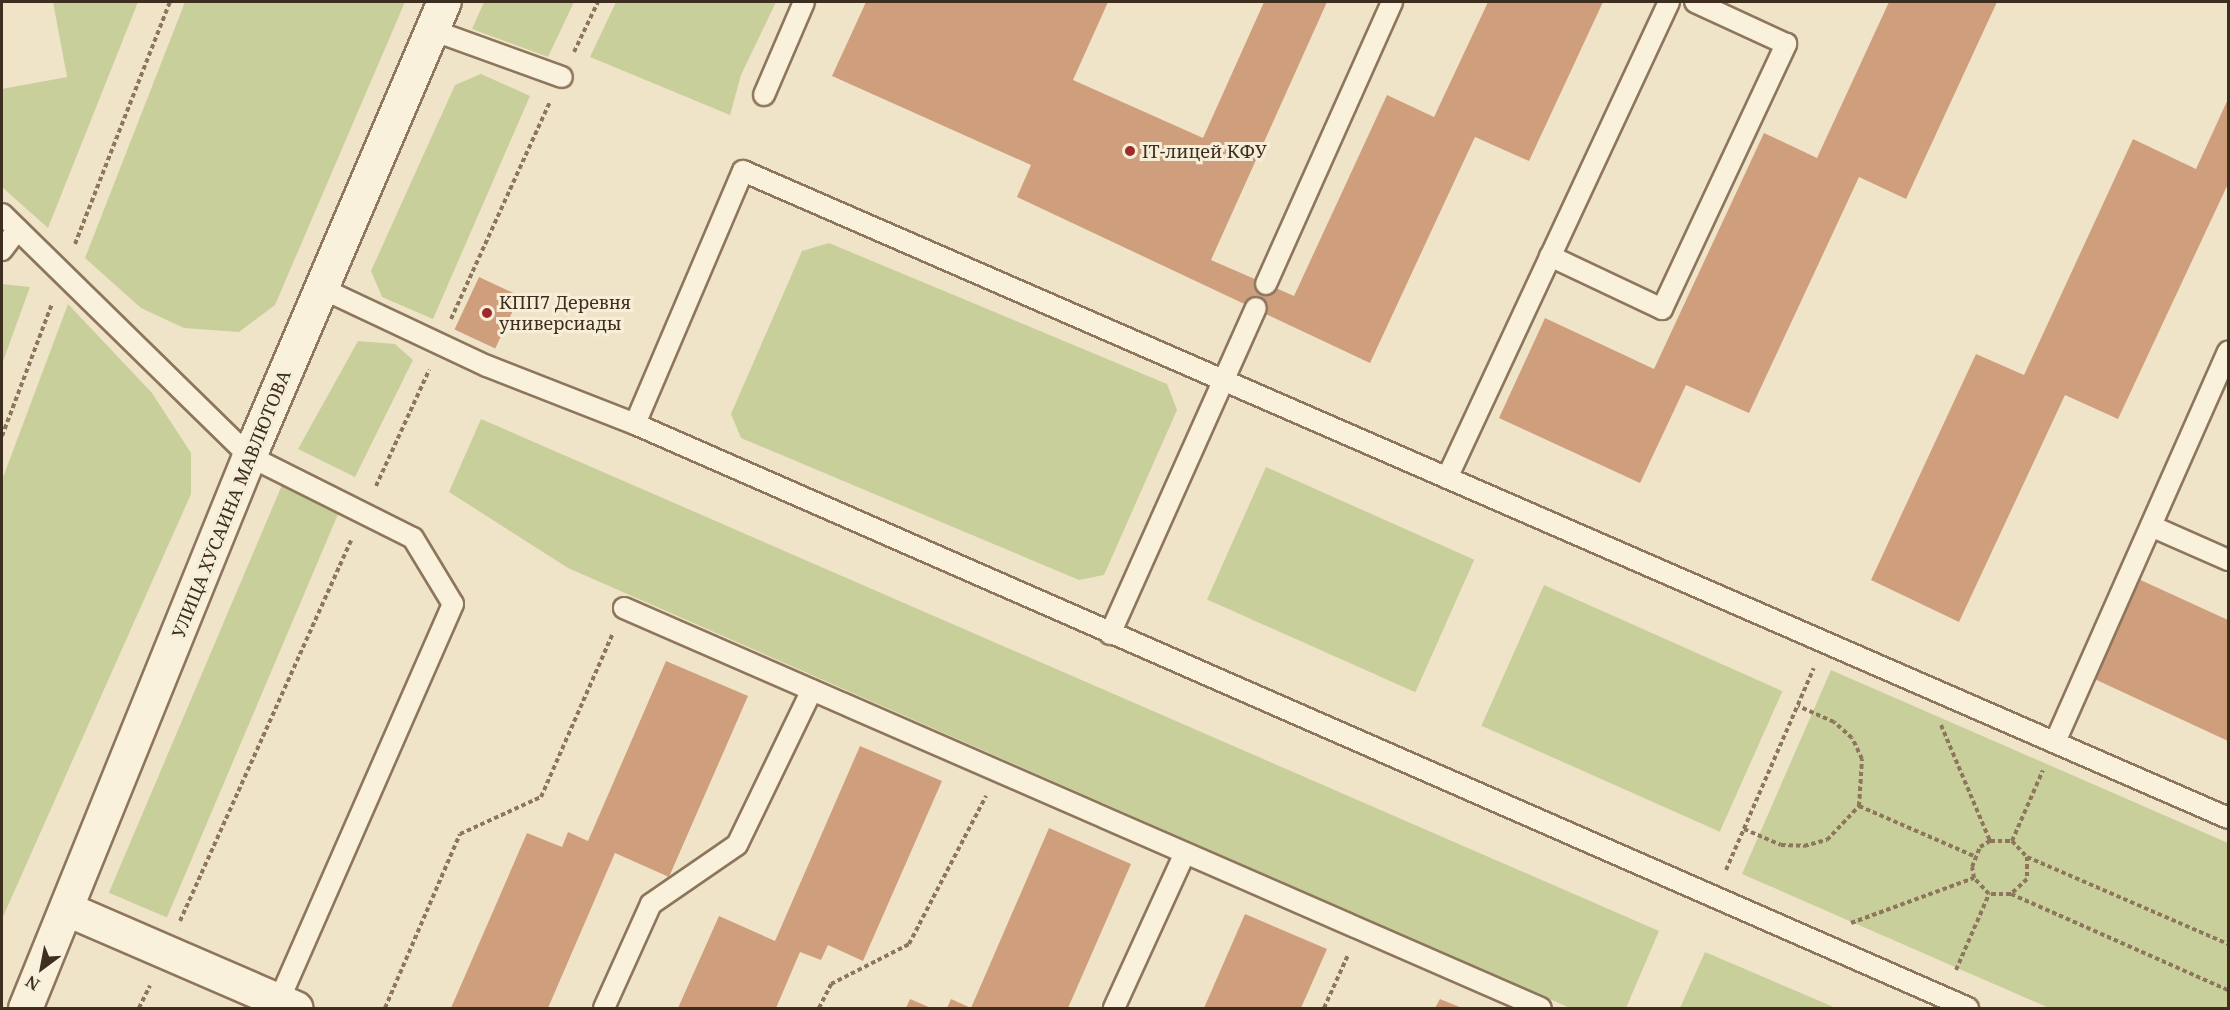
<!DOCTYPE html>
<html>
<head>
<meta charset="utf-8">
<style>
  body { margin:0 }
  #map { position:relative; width:2230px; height:1010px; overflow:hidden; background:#f0e4c8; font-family:"Noto Serif",serif }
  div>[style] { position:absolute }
  .green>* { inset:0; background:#c9cf9b; transform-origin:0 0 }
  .building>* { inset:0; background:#cf9f7d; transform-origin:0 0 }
  .path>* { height:4px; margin-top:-2px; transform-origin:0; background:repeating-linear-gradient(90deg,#8d765c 0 4.5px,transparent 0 7.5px) }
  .roads { filter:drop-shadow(2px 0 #8d765c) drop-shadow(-2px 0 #8d765c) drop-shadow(0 2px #8d765c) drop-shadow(0 -2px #8d765c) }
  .service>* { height:20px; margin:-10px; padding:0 10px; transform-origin:10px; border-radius:10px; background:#faf1dc }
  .minor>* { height:33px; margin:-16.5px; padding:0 16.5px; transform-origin:16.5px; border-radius:16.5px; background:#faf1dc }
  .tertiary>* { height:33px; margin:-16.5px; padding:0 16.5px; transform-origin:16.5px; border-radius:16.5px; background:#faf1dc }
  .dots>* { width:16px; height:16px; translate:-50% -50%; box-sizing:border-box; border:3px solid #f7eed8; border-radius:50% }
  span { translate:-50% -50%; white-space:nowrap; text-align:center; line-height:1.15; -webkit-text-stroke:6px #f7eed8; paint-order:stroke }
  .poi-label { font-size:18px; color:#3d2e20 }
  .left { translate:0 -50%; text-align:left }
  .street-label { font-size:18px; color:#3d2e20 }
  .frame { position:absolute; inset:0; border:3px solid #3d2e20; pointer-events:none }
  .north { position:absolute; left:12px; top:938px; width:60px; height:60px; -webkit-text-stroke:4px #f7eed8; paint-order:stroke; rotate:212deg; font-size:16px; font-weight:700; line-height:24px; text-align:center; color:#3d2e20 }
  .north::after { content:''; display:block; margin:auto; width:21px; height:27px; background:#3d2e20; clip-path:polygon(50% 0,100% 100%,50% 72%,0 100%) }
</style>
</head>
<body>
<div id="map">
  <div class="green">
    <div style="clip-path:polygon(53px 2px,138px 2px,48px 228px,2px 187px,2px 89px,67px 77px)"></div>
    <div style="clip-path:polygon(185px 2px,405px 2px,275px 305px,239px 332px,184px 328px,141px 308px,85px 258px)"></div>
    <div style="clip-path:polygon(484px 2px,574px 2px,548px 57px,472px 29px)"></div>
    <div style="clip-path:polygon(616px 2px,776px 2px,741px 75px,730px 115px,590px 57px)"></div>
    <div style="clip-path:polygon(481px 74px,530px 96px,433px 319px,382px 297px,371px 271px,455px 85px)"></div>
    <div style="clip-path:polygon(829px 243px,1167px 384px,1177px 410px,1104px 575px,1079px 580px,741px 438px,731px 414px,802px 251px)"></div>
    <div style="clip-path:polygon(2px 284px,30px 287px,2px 364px)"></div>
    <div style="clip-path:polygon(68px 304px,152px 393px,191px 453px,191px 494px,2px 919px,2px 480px)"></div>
    <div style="clip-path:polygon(358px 341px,395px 344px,413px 360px,355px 477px,298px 449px)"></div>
    <div style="clip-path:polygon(481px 419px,1659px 931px,1626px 1008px,1570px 1008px,568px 568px,449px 492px)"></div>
    <div style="left:1266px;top:467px;width:228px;height:145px;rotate:24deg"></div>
    <div style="left:282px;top:485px;width:63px;height:443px;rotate:23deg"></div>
    <div style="left:1544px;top:585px;width:261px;height:154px;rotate:24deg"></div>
    <div style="clip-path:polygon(1831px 670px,2228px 843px,2228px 1008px,2049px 1008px,1742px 874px)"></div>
    <div style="clip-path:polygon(1705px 952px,1836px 1008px,1680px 1008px)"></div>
  </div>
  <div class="building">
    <div style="clip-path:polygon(866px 2px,1108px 2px,1073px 80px,1203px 138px,1264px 2px,1327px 2px,1211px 260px,1294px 296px,1387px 95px,1434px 117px,1488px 2px,1603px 2px,1529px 161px,1475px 137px,1370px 363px,1017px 197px,1031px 165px,832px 76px)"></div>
    <div style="clip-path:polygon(1889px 2px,1997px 2px,1906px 199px,1859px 177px,1749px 413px,1686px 385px,1640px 483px,1499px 418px,1545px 318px,1654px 369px,1764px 133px,1817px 158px)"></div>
    <div style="clip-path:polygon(2228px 99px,2228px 184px,2118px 419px,2065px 395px,1959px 622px,1871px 580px,1976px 354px,2024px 375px,2133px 139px,2196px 169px)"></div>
    <div style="left:479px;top:277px;width:45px;height:58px;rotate:25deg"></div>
    <div style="clip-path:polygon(2134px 577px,2228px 620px,2228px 741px,2088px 676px)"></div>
    <div style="clip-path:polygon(666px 661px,748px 696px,669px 877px,615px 853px,548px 1008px,451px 1008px,527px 833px,562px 847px,568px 832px,588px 841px)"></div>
    <div style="clip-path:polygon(860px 746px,942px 781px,863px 961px,828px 945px,821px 960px,800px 952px,776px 1008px,678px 1008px,719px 916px,775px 941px)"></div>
    <div style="clip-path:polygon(1049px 828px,1131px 864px,1068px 1008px,947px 1008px,951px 999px,971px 1008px)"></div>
    <div style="clip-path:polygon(1245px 914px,1327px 949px,1301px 1008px,1204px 1008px)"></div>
    <div style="clip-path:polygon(910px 999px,931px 1008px,906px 1008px)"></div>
    <div style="clip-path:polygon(1440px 999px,1462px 1008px,1435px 1008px)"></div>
  </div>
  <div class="path">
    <div style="left:574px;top:52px;width:55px;rotate:-64.4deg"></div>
    <div style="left:75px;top:244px;width:260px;rotate:-68.6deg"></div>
    <div style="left:451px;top:319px;width:239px;rotate:-65.5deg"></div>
    <div style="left:2px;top:436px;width:141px;rotate:-69.3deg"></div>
    <div style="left:376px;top:486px;width:128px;rotate:-65.4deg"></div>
    <div style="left:1941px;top:725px;width:126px;rotate:67.1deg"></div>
    <div style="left:1859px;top:806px;width:125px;rotate:23.5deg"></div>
    <div style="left:1744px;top:829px;width:40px;rotate:23.4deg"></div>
    <div style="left:1781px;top:845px;width:23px;rotate:2deg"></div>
    <div style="left:1804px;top:846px;width:24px;rotate:-15deg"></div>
    <div style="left:1827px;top:840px;width:47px;rotate:-46.7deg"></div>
    <div style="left:1859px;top:806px;width:47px;rotate:-86.3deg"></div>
    <div style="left:1862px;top:759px;width:23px;rotate:-115deg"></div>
    <div style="left:1852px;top:738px;width:24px;rotate:-138deg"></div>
    <div style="left:1834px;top:722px;width:39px;rotate:-156deg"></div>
    <div style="left:2012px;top:841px;width:77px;rotate:-66.4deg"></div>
    <div style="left:2027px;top:857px;width:22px;rotate:90deg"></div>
    <div style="left:2027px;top:879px;width:22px;rotate:137deg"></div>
    <div style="left:2011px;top:894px;width:22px;rotate:180deg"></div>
    <div style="left:1989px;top:894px;width:22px;rotate:-133deg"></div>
    <div style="left:1974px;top:878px;width:11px;rotate:-100deg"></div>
    <div style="left:1972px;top:867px;width:22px;rotate:-68deg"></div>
    <div style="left:1980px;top:847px;width:12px;rotate:-31deg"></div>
    <div style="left:1990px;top:841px;width:22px"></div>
    <div style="left:2012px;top:841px;width:22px;rotate:47deg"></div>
    <div style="left:2027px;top:857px;width:219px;rotate:23.4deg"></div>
    <div style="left:1726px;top:870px;width:220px;rotate:-66.5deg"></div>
    <div style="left:2011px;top:894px;width:237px;rotate:23.9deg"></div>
    <div style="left:180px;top:921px;width:419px;rotate:-65.8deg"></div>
    <div style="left:1851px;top:923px;width:131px;rotate:-20.1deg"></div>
    <div style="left:1956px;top:970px;width:83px;rotate:-66.5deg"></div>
    <div style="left:139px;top:1008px;width:25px;rotate:-64deg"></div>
    <div style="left:385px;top:1008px;width:189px;rotate:-66.7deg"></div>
    <div style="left:460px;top:834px;width:89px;rotate:-24.6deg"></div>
    <div style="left:541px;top:797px;width:179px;rotate:-66.3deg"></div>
    <div style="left:819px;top:1008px;width:27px;rotate:-63deg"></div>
    <div style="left:831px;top:984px;width:88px;rotate:-27.1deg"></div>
    <div style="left:909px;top:944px;width:167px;rotate:-62.5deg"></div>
    <div style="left:1324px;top:1008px;width:58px;rotate:-65.6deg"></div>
  </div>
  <div class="roads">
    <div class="service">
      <div style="left:432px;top:30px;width:138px;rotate:19.9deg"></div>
      <div style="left:764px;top:95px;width:101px;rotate:-66.7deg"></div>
      <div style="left:2px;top:214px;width:346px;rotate:44.4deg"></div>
      <div style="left:249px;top:456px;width:183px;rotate:26.6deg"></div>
      <div style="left:413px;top:538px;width:77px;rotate:58.8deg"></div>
      <div style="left:453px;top:604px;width:433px;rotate:113.7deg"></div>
      <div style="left:2px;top:250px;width:26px;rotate:-53deg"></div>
      <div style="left:1550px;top:256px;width:124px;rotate:25.3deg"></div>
      <div style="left:1662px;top:309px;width:293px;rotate:-64.9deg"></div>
      <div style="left:1786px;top:44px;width:100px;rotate:-155.2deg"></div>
      <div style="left:1266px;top:284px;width:309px;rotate:-65.9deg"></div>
      <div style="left:321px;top:288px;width:183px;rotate:25.2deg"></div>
      <div style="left:487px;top:366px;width:159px;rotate:21.4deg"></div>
      <div style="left:1447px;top:478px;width:525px;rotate:-65deg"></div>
      <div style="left:2151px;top:526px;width:84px;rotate:23.8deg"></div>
      <div style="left:624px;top:608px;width:1000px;rotate:23.57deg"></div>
      <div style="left:1110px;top:634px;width:357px;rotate:-65.9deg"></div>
      <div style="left:2055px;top:742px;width:427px;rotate:-66.1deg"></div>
      <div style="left:604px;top:1008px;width:114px;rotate:-65.7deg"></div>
      <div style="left:651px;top:904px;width:104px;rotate:-34.5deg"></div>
      <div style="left:737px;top:845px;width:172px;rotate:-64.2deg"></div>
      <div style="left:1114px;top:1008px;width:170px;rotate:-65.4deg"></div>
      <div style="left:1968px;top:1008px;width:1455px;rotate:-156.34deg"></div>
      <div style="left:635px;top:424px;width:275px;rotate:-66.9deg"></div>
      <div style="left:743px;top:171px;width:1620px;rotate:23.54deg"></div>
    </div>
    <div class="minor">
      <div style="left:67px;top:909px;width:249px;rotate:23.4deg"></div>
    </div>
    <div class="tertiary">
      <div style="left:25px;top:1008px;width:596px;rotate:-67.91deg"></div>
      <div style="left:249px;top:456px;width:494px;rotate:-66.8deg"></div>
    </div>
  </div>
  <div class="dots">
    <div style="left:1130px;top:151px;background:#9e2a2b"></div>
    <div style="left:487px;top:313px;background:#9e2a2b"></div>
  </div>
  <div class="poi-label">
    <span class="left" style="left:1142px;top:151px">IT-лицей КФУ</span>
    <span class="left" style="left:499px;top:313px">КПП7 Деревня<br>универсиады</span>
  </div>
  <div class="street-label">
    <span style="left:231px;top:504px;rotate:-68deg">УЛИЦА ХУСАИНА МАВЛЮТОВА</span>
  </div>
  <div class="frame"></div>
  <div class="north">N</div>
</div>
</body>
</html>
